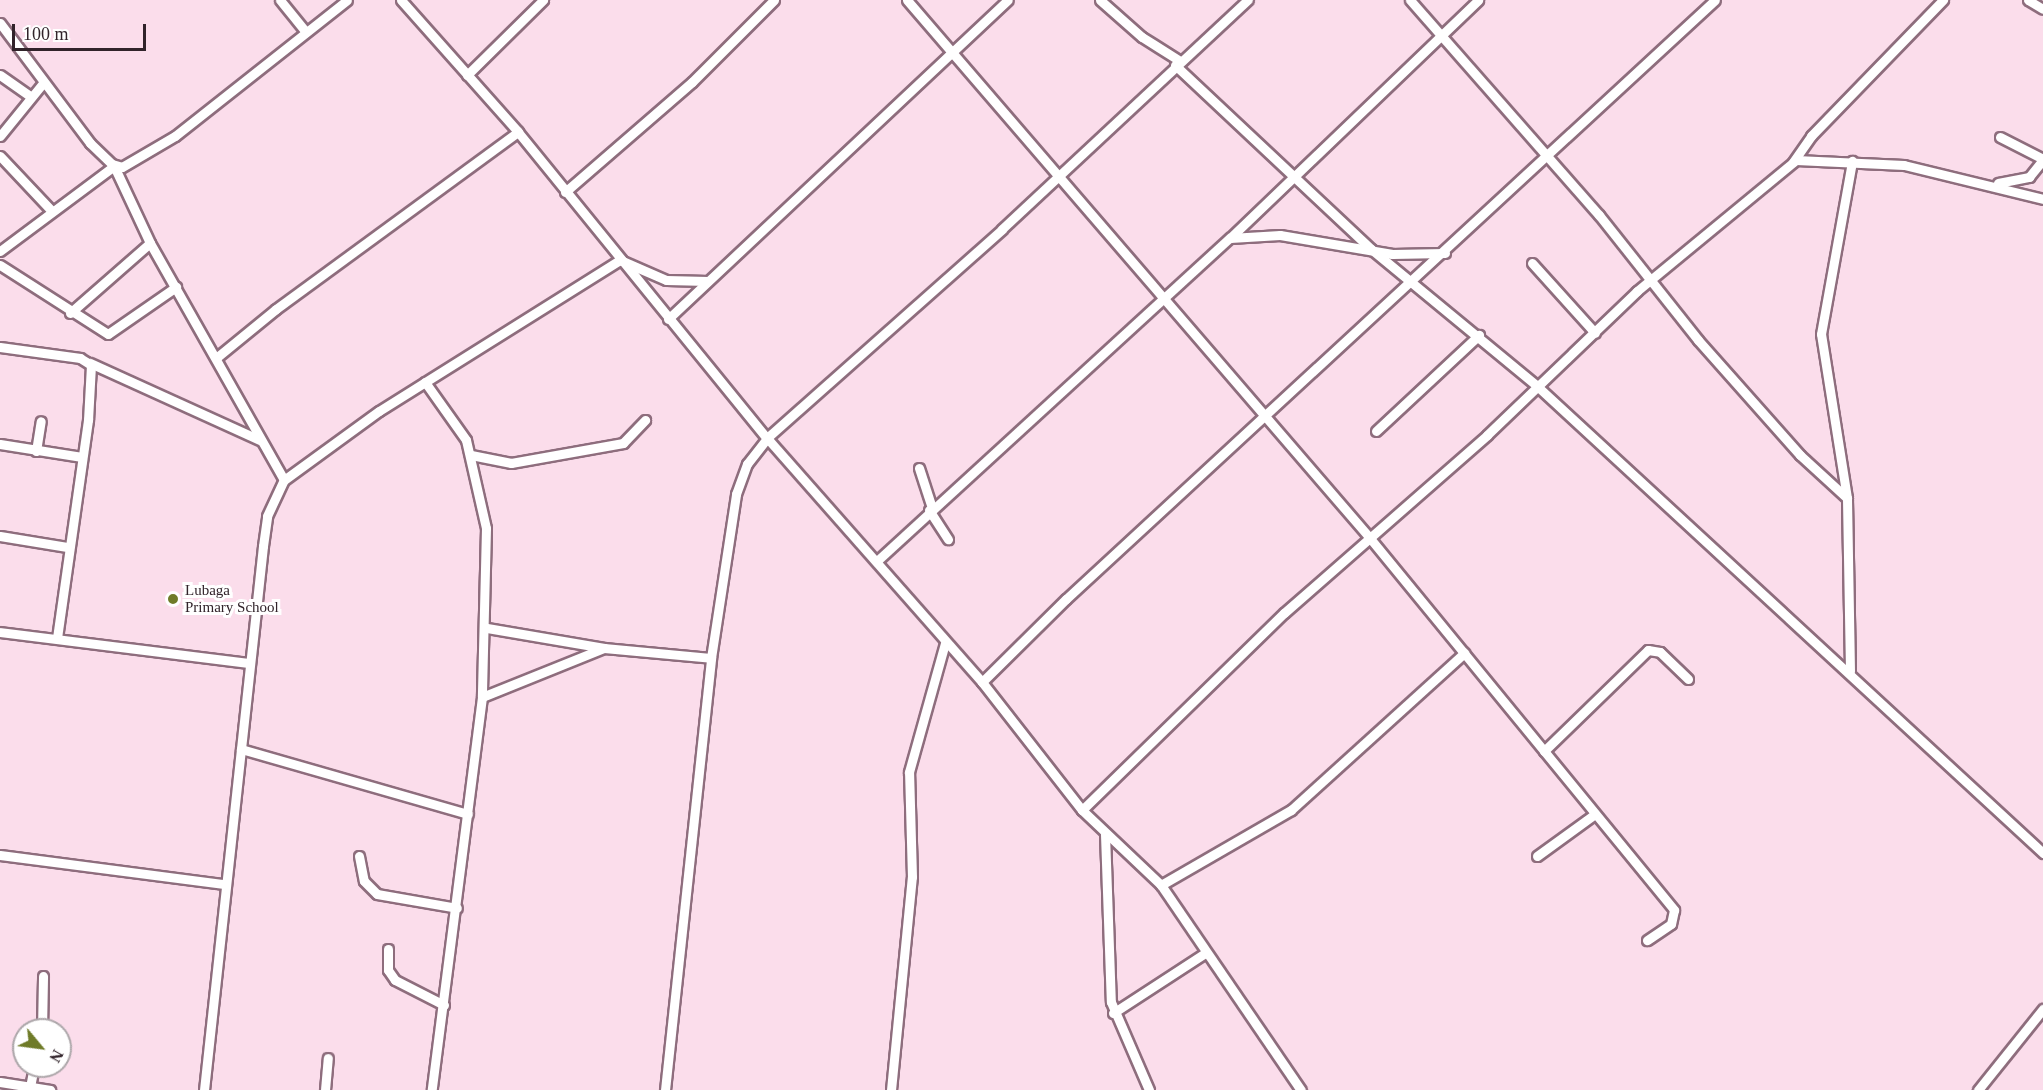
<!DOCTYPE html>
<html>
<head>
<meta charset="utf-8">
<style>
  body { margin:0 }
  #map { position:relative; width:2043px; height:1090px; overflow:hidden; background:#fbddeb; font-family:Georgia,serif }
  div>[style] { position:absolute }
  .roads { filter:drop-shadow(2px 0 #8e6d7d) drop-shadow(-2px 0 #8e6d7d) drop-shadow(0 2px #8e6d7d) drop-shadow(0 -2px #8e6d7d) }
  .street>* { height:9px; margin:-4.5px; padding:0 4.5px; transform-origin:4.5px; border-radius:4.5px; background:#fff }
  .dots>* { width:16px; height:16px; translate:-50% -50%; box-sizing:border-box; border:3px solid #fff; border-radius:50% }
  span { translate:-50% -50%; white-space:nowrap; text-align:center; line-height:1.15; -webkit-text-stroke:6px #fff; paint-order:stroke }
  .poi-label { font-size:15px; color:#31232a }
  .left { translate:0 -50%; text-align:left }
  .north { position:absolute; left:12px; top:1018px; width:60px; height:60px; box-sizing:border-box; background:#fff; border:2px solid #ada7aa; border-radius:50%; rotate:119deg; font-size:16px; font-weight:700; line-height:24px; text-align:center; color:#31232a }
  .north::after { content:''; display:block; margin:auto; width:21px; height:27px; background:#6f7b28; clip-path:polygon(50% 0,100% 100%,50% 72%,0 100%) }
  .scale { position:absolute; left:12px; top:24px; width:134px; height:27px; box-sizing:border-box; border:3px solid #31232a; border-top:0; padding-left:8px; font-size:18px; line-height:21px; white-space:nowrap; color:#31232a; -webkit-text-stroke:4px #fff; paint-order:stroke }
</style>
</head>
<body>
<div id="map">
  <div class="roads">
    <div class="street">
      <div style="left:280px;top:0;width:41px;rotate:50.9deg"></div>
      <div style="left:401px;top:0;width:176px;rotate:48.4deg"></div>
      <div style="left:518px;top:132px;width:395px;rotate:50.9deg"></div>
      <div style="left:767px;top:438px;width:325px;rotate:48.6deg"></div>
      <div style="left:982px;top:682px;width:162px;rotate:52deg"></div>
      <div style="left:1082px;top:810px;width:109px;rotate:43.5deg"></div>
      <div style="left:1161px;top:885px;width:248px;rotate:55.7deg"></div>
      <div style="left:907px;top:0;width:708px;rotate:49.29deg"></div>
      <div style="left:1369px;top:537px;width:482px;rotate:50.7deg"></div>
      <div style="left:1674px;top:910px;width:14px;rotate:102deg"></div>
      <div style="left:1671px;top:924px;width:29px;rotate:146deg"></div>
      <div style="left:1100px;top:0;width:56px;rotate:41.4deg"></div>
      <div style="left:1142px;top:37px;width:45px;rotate:32.3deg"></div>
      <div style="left:1410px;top:0;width:286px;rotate:48.7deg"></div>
      <div style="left:1599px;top:215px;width:159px;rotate:51.6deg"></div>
      <div style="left:1698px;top:340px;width:154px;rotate:48.4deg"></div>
      <div style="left:1800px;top:455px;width:64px;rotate:42.5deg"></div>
      <div style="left:2028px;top:0;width:17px;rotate:31deg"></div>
      <div style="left:0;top:23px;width:150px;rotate:53.1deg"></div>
      <div style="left:90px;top:143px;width:30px;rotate:44deg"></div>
      <div style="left:112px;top:164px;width:10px;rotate:17deg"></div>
      <div style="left:122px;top:167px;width:61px;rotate:-30.3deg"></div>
      <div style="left:175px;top:136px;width:219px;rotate:-38.3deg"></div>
      <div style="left:1175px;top:65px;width:269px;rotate:43.2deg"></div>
      <div style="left:1371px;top:249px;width:215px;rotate:39.5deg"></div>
      <div style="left:1537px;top:386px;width:689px;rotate:42.7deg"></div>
      <div style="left:0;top:75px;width:37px;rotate:35deg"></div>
      <div style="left:467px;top:75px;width:107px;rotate:-44.6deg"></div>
      <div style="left:0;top:136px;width:68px;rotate:-50.9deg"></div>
      <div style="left:2000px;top:137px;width:48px;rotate:27.1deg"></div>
      <div style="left:0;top:156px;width:73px;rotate:46.7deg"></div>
      <div style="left:1793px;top:162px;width:32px;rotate:-55deg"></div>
      <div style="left:1811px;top:136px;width:190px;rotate:-45.9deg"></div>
      <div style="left:1998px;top:183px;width:32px;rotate:-11deg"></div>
      <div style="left:2029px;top:177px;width:22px;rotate:-51deg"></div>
      <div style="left:565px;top:192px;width:168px;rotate:-40.9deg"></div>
      <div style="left:692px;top:82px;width:116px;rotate:-45deg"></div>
      <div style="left:1230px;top:238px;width:50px;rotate:-3.4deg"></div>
      <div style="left:1280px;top:235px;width:114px;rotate:9.6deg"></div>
      <div style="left:1392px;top:254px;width:53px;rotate:-1.1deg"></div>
      <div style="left:0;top:251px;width:142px;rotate:-36.7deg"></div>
      <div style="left:114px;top:166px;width:85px;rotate:64.9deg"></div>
      <div style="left:150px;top:243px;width:272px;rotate:60.5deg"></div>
      <div style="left:1532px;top:263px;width:94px;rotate:48deg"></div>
      <div style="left:0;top:265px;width:128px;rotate:32.6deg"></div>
      <div style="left:108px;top:334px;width:83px;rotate:-34.7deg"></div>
      <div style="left:70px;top:313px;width:106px;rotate:-41.2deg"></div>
      <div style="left:668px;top:319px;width:466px;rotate:-43.2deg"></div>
      <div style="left:0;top:347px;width:81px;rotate:7.8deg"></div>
      <div style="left:80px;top:358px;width:13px;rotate:32deg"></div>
      <div style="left:91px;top:365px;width:55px;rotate:93.1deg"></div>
      <div style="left:88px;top:420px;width:220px;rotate:98.1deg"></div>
      <div style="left:216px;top:358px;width:77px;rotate:-39.2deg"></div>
      <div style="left:276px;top:309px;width:300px;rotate:-36.2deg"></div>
      <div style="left:90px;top:363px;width:187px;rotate:24.4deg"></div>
      <div style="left:425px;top:382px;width:71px;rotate:54.7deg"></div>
      <div style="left:466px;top:440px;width:90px;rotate:77.2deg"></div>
      <div style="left:486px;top:528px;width:169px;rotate:91.4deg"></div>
      <div style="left:482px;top:697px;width:396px;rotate:97.3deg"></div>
      <div style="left:1376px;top:431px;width:141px;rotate:-43deg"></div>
      <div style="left:0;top:444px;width:83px;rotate:9deg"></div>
      <div style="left:36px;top:451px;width:30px;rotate:-81deg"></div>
      <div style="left:471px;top:455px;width:41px;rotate:11.3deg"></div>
      <div style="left:511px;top:463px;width:114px;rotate:-10.1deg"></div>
      <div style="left:623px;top:443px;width:32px;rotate:-46deg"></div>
      <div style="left:919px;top:468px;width:42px;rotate:72deg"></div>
      <div style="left:929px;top:510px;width:35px;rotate:57deg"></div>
      <div style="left:0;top:536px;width:68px;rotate:9.3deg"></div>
      <div style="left:878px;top:560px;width:477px;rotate:-42.5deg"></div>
      <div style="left:1230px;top:238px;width:344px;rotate:-43.8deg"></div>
      <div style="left:487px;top:628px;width:119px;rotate:9.7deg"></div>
      <div style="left:604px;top:648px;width:107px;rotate:5.3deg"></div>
      <div style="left:0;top:632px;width:250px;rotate:7.1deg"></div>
      <div style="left:1850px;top:671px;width:173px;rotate:-91deg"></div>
      <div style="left:1847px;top:498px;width:166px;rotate:-99deg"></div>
      <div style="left:1821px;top:334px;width:176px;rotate:-79.8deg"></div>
      <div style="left:982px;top:682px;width:118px;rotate:-44.7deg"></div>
      <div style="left:1066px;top:599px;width:883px;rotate:-42.71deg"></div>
      <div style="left:482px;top:697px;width:131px;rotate:-21.9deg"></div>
      <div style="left:241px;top:749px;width:236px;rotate:16deg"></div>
      <div style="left:1544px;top:751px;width:145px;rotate:-44.2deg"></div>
      <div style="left:1648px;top:650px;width:12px;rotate:9deg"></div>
      <div style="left:1660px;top:652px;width:39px;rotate:44deg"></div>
      <div style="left:1082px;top:810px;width:282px;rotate:-44.3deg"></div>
      <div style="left:1284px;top:613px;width:270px;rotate:-41.2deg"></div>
      <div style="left:1487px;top:435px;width:208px;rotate:-43.8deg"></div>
      <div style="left:1637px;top:291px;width:206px;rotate:-39.5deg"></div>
      <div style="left:1796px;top:160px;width:108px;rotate:2.7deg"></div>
      <div style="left:1904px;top:165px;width:143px;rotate:13.7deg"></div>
      <div style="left:1105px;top:834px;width:168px;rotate:88deg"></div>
      <div style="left:1111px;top:1002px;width:96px;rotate:66.6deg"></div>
      <div style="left:0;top:855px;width:226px;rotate:7.4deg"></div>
      <div style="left:359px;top:856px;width:25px;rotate:79deg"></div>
      <div style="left:364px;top:881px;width:18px;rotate:45deg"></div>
      <div style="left:377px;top:894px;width:81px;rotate:9.9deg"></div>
      <div style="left:1537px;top:856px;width:68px;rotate:-36deg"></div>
      <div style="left:1161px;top:885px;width:150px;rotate:-30deg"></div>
      <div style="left:1291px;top:810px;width:234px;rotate:-42.2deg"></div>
      <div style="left:388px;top:949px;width:21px;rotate:90deg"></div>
      <div style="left:388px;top:970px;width:12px;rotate:55deg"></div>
      <div style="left:395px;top:980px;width:55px;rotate:27deg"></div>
      <div style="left:1113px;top:1013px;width:110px;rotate:-33.1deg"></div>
      <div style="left:42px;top:1030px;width:54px;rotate:-88.9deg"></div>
      <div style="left:0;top:1082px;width:51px;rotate:9.1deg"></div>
      <div style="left:30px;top:1087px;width:21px;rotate:-79deg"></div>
      <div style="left:204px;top:1090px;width:547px;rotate:-83.81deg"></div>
      <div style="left:263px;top:546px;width:30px;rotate:-82deg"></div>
      <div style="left:267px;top:516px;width:40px;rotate:-65deg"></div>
      <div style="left:284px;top:480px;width:117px;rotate:-36deg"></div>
      <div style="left:379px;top:411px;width:284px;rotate:-32.1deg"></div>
      <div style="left:620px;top:260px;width:50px;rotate:23.5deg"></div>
      <div style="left:666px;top:280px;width:42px;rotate:1.4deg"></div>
      <div style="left:325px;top:1090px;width:32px;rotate:-85deg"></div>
      <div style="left:665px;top:1090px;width:434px;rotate:-83.9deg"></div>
      <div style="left:711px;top:658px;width:166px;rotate:-81.3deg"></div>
      <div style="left:736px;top:494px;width:32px;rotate:-70deg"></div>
      <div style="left:747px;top:464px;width:33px;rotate:-52deg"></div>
      <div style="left:767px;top:438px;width:314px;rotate:-41.6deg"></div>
      <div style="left:1002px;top:229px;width:336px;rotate:-43deg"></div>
      <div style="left:891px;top:1090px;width:214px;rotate:-84.4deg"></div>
      <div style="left:912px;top:877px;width:105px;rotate:-91.6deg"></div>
      <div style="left:909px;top:772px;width:134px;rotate:-74.4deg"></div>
      <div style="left:1978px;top:1090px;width:104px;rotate:-51.3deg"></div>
    </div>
  </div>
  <div class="dots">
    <div style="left:173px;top:599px;background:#6f7b28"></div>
  </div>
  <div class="poi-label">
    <span class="left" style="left:185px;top:599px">Lubaga<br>Primary School</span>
  </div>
  <div class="north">N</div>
  <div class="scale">100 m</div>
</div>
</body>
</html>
